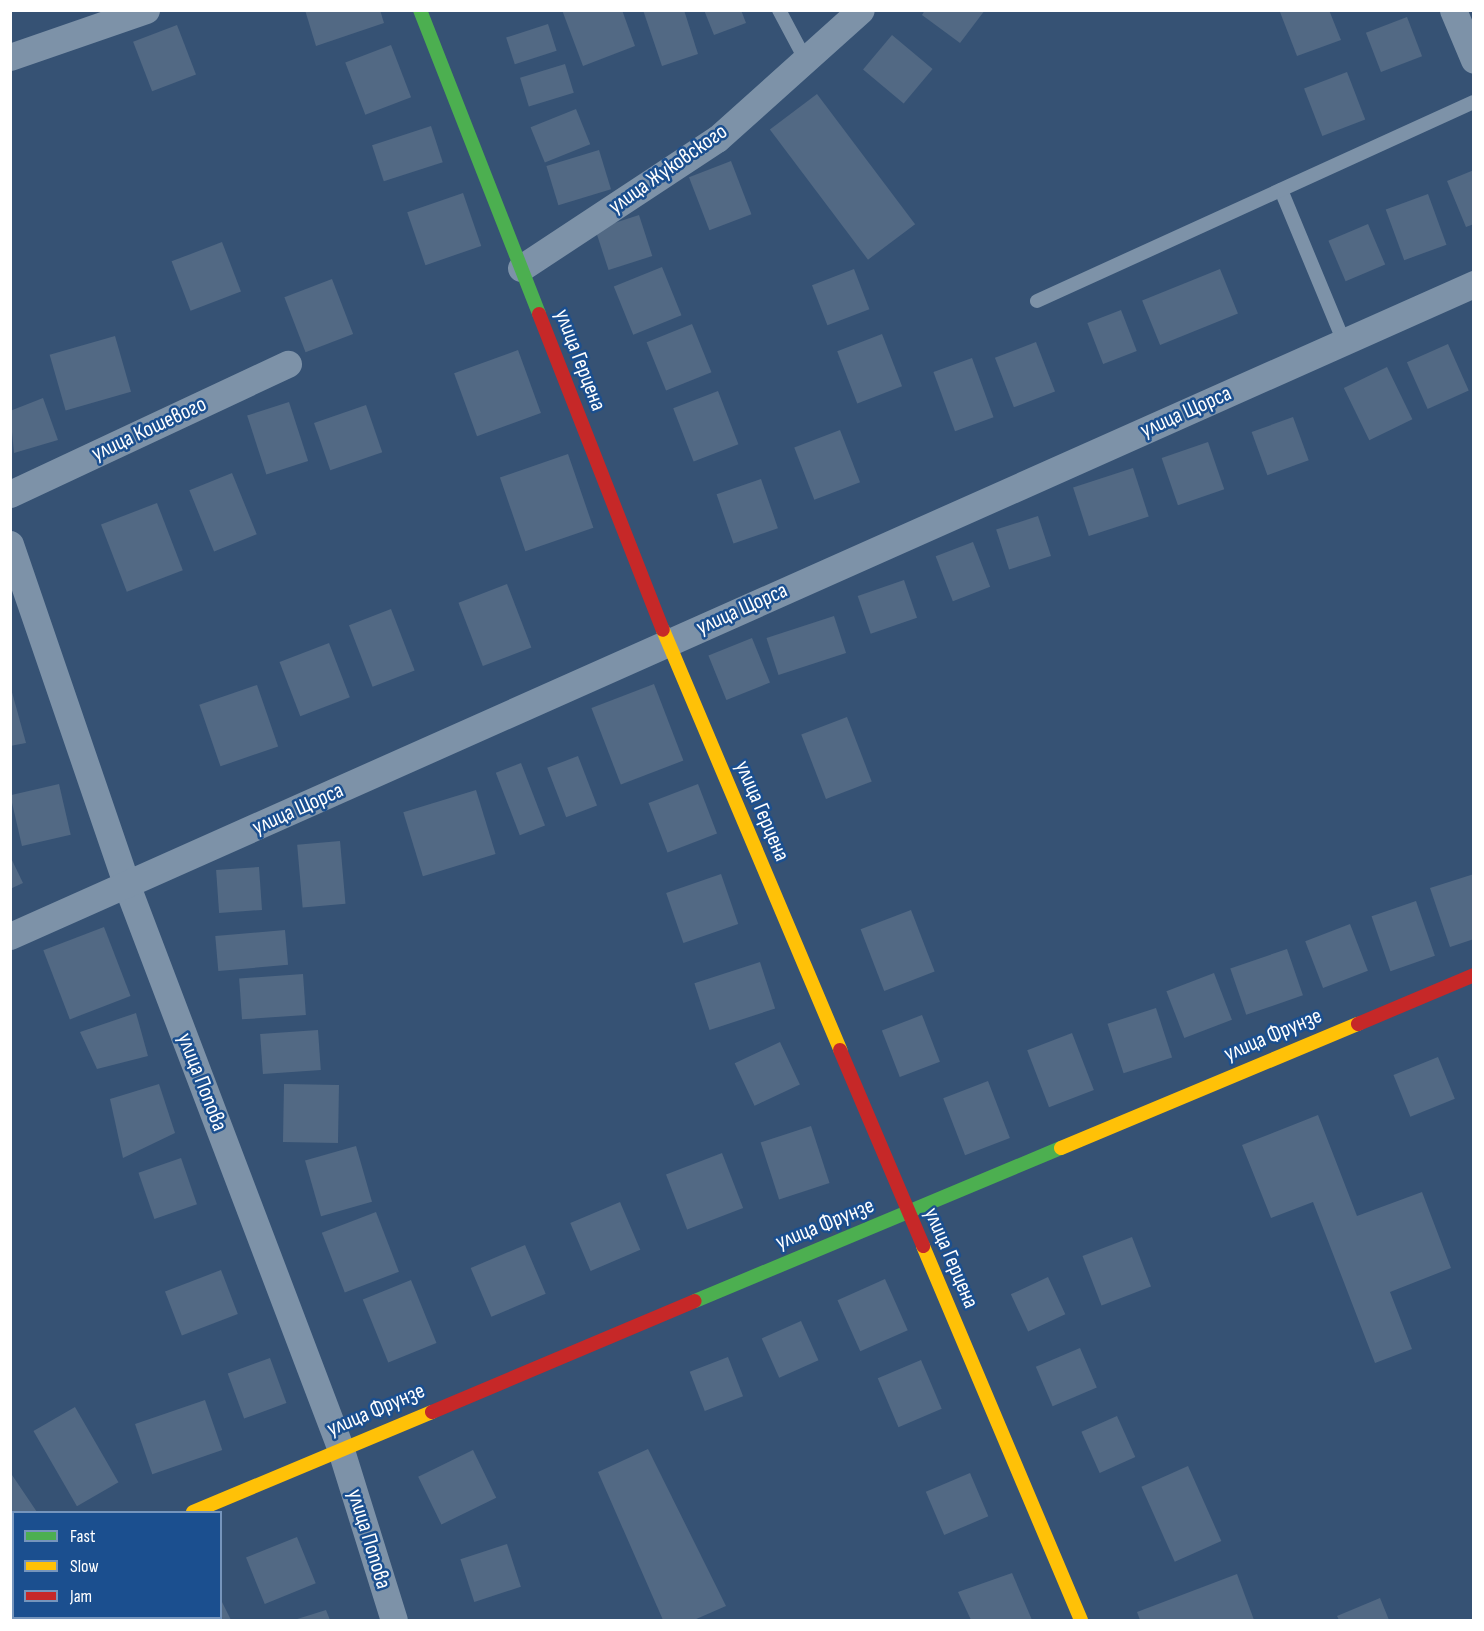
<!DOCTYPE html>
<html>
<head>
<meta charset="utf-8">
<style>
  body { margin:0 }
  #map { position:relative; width:1484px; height:1631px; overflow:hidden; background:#365274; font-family:"Sofia Sans Condensed",sans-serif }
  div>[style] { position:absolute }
  .building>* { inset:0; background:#526984; transform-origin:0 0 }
  .lane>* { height:14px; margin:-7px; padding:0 7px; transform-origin:7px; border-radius:7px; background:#7d92a8 }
  .street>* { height:27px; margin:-13.5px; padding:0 13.5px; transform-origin:13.5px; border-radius:13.5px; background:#7d92a8 }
  .fast>* { height:14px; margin:-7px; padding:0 7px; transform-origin:7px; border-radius:7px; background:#4caf50 }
  .slow>* { height:14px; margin:-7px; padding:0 7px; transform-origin:7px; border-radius:7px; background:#ffc107 }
  .jam>* { height:14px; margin:-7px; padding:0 7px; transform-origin:7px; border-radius:7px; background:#c62828 }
  span { translate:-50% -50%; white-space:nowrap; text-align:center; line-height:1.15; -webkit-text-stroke:5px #1b4f8f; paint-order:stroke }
  .street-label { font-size:22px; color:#fff }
  .frame { position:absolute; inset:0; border:12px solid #fff; pointer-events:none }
  .legend { position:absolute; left:12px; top:1511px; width:210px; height:108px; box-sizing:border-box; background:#1b4f8f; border:2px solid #7695bc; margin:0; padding:8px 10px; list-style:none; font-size:18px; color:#fff }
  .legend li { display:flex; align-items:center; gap:12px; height:30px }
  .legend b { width:30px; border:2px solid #7695bc }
</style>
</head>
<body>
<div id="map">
  <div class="building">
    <div style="clip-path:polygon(305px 10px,380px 10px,384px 23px,316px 46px)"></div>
    <div style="clip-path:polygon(562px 10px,622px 10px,635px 46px,583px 66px)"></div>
    <div style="clip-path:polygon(643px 10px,684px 10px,698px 54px,662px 66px)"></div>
    <div style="clip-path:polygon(704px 10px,741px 10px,746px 23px,714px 35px)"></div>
    <div style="clip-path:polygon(925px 10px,985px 10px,960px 43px,922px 15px)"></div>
    <div style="clip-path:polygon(1284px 10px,1329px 10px,1341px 40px,1297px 56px,1280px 12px)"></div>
    <div style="left:1407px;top:17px;width:42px;height:44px;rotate:69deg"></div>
    <div style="left:548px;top:24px;width:28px;height:44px;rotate:72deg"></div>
    <div style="left:177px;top:25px;width:53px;height:47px;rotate:69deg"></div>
    <div style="left:892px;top:35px;width:53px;height:45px;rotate:40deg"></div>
    <div style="left:391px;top:45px;width:56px;height:49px;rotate:69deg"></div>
    <div style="left:565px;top:64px;width:30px;height:47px;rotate:73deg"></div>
    <div style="left:1347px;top:72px;width:51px;height:46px;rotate:69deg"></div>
    <div style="left:817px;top:94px;width:163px;height:59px;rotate:53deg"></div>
    <div style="left:576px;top:109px;width:38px;height:49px;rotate:68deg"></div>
    <div style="left:431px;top:126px;width:38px;height:62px;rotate:72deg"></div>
    <div style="left:599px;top:150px;width:41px;height:55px;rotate:73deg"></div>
    <div style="left:731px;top:161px;width:57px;height:45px;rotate:69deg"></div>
    <div style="clip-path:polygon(1474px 170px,1474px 224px,1466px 227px,1447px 181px)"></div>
    <div style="left:463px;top:193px;width:56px;height:59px;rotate:71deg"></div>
    <div style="left:1428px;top:194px;width:54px;height:45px;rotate:70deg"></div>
    <div style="left:639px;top:215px;width:43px;height:46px;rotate:72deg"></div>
    <div style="left:1368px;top:224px;width:44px;height:43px;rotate:67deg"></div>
    <div style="left:222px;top:242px;width:53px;height:54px;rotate:69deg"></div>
    <div style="left:662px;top:267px;width:52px;height:52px;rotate:68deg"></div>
    <div style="left:854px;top:269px;width:43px;height:45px;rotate:69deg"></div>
    <div style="left:1220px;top:269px;width:48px;height:84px;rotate:68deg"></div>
    <div style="left:332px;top:279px;width:59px;height:51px;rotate:69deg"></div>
    <div style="left:1121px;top:310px;width:44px;height:36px;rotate:69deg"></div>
    <div style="left:692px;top:324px;width:52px;height:49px;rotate:68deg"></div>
    <div style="left:882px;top:334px;width:56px;height:48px;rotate:69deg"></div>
    <div style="left:115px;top:336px;width:58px;height:68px;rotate:74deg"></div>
    <div style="left:1036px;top:342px;width:53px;height:44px;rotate:69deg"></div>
    <div style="left:1448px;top:344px;width:51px;height:45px;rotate:66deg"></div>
    <div style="left:518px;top:350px;width:67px;height:68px;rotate:70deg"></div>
    <div style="left:972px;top:358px;width:63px;height:41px;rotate:70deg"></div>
    <div style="left:1387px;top:367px;width:58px;height:48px;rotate:64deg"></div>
    <div style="left:718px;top:391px;width:57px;height:48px;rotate:69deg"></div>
    <div style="clip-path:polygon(43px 398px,58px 440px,14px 453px,10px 411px)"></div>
    <div style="left:289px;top:402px;width:62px;height:44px;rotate:72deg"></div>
    <div style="left:366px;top:405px;width:50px;height:55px;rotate:71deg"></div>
    <div style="left:1293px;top:417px;width:46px;height:44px;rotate:70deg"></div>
    <div style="left:840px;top:430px;width:56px;height:49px;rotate:69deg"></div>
    <div style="left:1208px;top:442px;width:50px;height:49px;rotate:71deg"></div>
    <div style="left:568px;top:454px;width:78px;height:72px;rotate:71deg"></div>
    <div style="left:1133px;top:468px;width:51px;height:63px;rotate:72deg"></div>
    <div style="left:232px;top:473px;width:66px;height:46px;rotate:68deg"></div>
    <div style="left:761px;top:479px;width:52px;height:47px;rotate:71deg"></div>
    <div style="left:157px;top:503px;width:72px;height:60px;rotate:69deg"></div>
    <div style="left:1038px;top:516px;width:42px;height:44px;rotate:72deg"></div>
    <div style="left:973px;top:542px;width:48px;height:40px;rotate:69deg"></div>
    <div style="left:904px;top:580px;width:40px;height:49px;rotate:71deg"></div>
    <div style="left:507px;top:584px;width:68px;height:52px;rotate:69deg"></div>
    <div style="left:391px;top:609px;width:66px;height:45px;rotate:69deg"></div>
    <div style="left:834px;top:616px;width:39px;height:71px;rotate:72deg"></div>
    <div style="left:752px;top:638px;width:48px;height:47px;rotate:68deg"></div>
    <div style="left:329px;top:643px;width:58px;height:53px;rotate:69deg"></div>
    <div style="left:654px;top:684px;width:82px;height:67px;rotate:69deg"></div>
    <div style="clip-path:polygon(10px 685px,26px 743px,10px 746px)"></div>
    <div style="left:257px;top:685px;width:65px;height:61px;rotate:71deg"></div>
    <div style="left:847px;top:717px;width:69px;height:49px;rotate:69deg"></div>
    <div style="left:578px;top:756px;width:53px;height:33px;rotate:69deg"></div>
    <div style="left:521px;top:763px;width:67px;height:27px;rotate:69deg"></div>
    <div style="left:59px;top:784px;width:52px;height:50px;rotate:77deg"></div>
    <div style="left:698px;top:784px;width:53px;height:53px;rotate:69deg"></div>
    <div style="left:476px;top:790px;width:67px;height:76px;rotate:73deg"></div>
    <div style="left:340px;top:841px;width:63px;height:43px;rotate:85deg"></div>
    <div style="clip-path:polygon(10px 856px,23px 883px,10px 889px)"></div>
    <div style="left:259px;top:867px;width:43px;height:43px;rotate:86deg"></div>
    <div style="left:721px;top:874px;width:53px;height:58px;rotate:71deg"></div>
    <div style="clip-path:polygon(1474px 874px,1474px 939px,1450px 947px,1430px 888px)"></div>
    <div style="left:1416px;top:901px;width:58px;height:47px;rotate:71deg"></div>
    <div style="left:911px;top:910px;width:66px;height:54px;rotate:69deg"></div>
    <div style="left:1350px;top:924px;width:50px;height:48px;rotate:69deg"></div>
    <div style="left:104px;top:927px;width:74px;height:65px;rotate:69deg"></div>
    <div style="left:285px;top:930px;width:35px;height:70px;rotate:85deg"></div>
    <div style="left:1287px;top:949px;width:49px;height:60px;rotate:71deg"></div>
    <div style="left:760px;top:962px;width:49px;height:69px;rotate:72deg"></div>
    <div style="left:1214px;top:973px;width:50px;height:51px;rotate:69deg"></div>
    <div style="left:303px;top:974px;width:41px;height:64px;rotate:86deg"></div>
    <div style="left:1156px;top:1008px;width:52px;height:51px;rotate:72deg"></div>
    <div style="clip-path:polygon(136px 1013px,148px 1056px,97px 1069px,80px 1032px)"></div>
    <div style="left:922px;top:1015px;width:50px;height:43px;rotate:69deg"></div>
    <div style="left:318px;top:1030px;width:40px;height:58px;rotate:86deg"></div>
    <div style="left:1072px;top:1033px;width:61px;height:48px;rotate:69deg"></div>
    <div style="left:780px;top:1042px;width:47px;height:50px;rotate:65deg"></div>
    <div style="left:1438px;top:1057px;width:45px;height:48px;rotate:68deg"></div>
    <div style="left:988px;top:1081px;width:61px;height:48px;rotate:69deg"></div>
    <div style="clip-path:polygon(159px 1084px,175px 1133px,123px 1158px,110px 1099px)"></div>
    <div style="left:284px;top:1084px;width:55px;height:58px;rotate:1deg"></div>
    <div style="clip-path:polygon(1318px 1115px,1357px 1216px,1422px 1192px,1451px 1268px,1390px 1292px,1412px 1349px,1375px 1363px,1313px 1202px,1271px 1218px,1242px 1145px)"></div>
    <div style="left:811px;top:1126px;width:60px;height:53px;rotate:72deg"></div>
    <div style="left:356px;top:1146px;width:58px;height:53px;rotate:74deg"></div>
    <div style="left:722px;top:1153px;width:59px;height:60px;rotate:69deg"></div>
    <div style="left:181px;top:1158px;width:49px;height:45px;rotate:71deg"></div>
    <div style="left:620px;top:1202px;width:52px;height:54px;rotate:67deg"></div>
    <div style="left:376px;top:1212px;width:64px;height:58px;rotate:69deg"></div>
    <div style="left:1132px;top:1237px;width:53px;height:53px;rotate:69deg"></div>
    <div style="left:525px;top:1245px;width:53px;height:59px;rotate:67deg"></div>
    <div style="left:221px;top:1270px;width:47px;height:60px;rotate:69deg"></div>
    <div style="left:1048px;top:1277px;width:41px;height:41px;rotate:65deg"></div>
    <div style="left:885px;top:1279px;width:56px;height:52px;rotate:66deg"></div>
    <div style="left:411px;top:1280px;width:68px;height:52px;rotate:68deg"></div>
    <div style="left:801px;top:1321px;width:43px;height:43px;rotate:66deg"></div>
    <div style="left:1080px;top:1348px;width:43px;height:48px;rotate:67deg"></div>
    <div style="left:728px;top:1357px;width:42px;height:41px;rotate:69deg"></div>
    <div style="left:270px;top:1358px;width:48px;height:45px;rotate:70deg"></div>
    <div style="left:921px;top:1360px;width:53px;height:47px;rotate:67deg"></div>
    <div style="left:205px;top:1400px;width:53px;height:74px;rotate:71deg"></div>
    <div style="left:75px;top:1407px;width:87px;height:48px;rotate:60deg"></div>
    <div style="left:1117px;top:1416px;width:45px;height:39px;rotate:66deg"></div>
    <div style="clip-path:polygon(648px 1449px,726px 1606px,694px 1620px,663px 1620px,598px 1472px)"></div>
    <div style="left:473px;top:1450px;width:53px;height:61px;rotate:64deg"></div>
    <div style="left:1188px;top:1466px;width:82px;height:51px;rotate:66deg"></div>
    <div style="clip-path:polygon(10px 1472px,37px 1512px,14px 1512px,10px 1534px)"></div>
    <div style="left:970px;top:1473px;width:47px;height:48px;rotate:67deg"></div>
    <div style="left:297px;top:1537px;width:50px;height:55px;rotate:68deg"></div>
    <div style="left:507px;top:1544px;width:45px;height:49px;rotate:72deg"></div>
    <div style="clip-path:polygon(1012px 1573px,1032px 1620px,971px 1620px,958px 1592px)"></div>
    <div style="clip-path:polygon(1237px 1574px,1254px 1620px,1140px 1620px,1137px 1612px)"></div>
    <div style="clip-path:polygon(220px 1598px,231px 1620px,148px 1618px,220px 1618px)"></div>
    <div style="clip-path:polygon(1380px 1598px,1389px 1620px,1339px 1620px,1337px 1616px)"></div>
    <div style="clip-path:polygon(326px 1610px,330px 1620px,294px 1620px)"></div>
  </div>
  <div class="lane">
    <div style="left:779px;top:10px;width:55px;rotate:62deg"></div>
    <div style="left:1281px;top:190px;width:165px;rotate:67.5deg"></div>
    <div style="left:1037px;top:301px;width:480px;rotate:-24.5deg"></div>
  </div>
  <div class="street">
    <div style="left:1453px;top:10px;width:54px;rotate:67.2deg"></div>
    <div style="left:10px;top:57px;width:144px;rotate:-19.1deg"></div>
    <div style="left:521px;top:268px;width:235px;rotate:-33.4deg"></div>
    <div style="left:717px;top:139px;width:193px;rotate:-41.9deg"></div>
    <div style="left:10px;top:494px;width:307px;rotate:-25.1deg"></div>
    <div style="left:10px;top:544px;width:361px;rotate:71.1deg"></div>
    <div style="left:127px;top:886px;width:600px;rotate:69.21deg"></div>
    <div style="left:340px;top:1447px;width:181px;rotate:72.7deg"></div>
    <div style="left:10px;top:936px;width:1603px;rotate:-24.01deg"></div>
  </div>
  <div class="fast">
    <div style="left:420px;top:10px;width:326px;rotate:68.6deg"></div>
    <div style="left:695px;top:1301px;width:397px;rotate:-22.7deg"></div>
  </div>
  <div class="slow">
    <div style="left:663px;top:630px;width:456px;rotate:67.1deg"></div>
    <div style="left:1061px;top:1148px;width:322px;rotate:-22.7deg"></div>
    <div style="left:923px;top:1246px;width:406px;rotate:67.1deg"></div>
    <div style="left:193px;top:1512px;width:259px;rotate:-22.7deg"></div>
  </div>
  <div class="jam">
    <div style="left:539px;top:314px;width:339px;rotate:68.6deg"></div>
    <div style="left:1358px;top:1024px;width:126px;rotate:-22.9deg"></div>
    <div style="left:840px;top:1050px;width:213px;rotate:67deg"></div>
    <div style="left:432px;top:1412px;width:285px;rotate:-22.9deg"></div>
    <div style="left:10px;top:1594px;width:4px;rotate:-27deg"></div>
  </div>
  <div class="street-label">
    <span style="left:668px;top:169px;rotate:-35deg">улица Жуковского</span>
    <span style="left:580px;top:360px;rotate:69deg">улица Герцена</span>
    <span style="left:1186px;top:412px;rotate:-24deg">улица Щорса</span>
    <span style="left:149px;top:429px;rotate:-25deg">улица Кошевого</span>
    <span style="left:742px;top:609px;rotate:-24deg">улица Щорса</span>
    <span style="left:298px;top:809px;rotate:-24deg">улица Щорса</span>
    <span style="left:762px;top:811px;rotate:67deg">улица Герцена</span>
    <span style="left:1273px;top:1035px;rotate:-23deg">улица Фрунзе</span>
    <span style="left:202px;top:1082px;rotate:69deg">улица Попова</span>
    <span style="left:825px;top:1224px;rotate:-22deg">улица Фрунзе</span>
    <span style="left:951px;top:1258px;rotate:67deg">улица Герцена</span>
    <span style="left:376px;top:1410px;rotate:-23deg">улица Фрунзе</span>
    <span style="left:369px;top:1539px;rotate:73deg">улица Попова</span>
  </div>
  <div class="frame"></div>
  <ul class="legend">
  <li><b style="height:8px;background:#4caf50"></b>Fast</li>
  <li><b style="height:8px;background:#ffc107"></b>Slow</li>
  <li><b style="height:8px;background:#c62828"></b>Jam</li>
  </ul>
</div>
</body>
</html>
